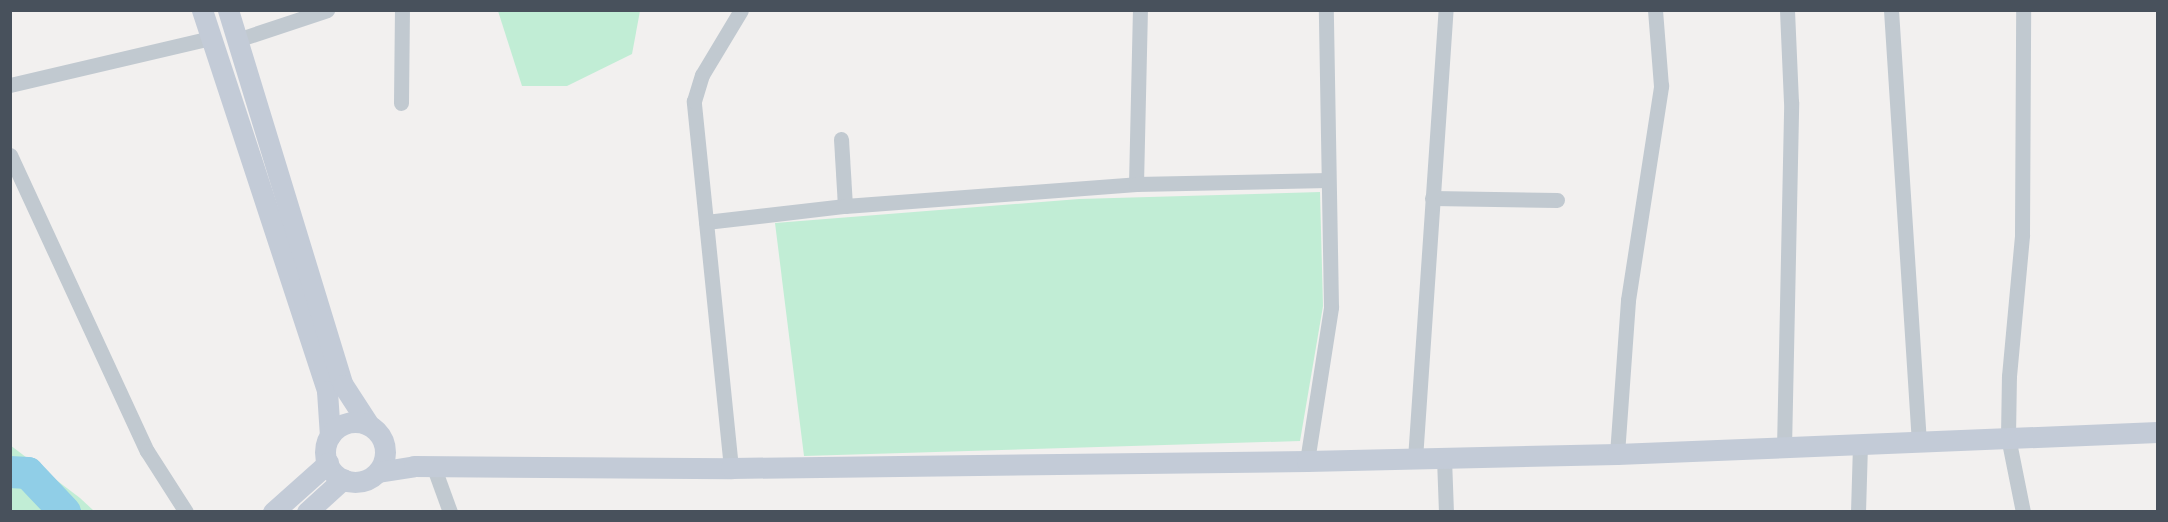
<!DOCTYPE html>
<html>
<head>
<meta charset="utf-8">
<style>
  body { margin:0 }
  #map { position:relative; width:2168px; height:522px; overflow:hidden; background:#f2f0ef; font-family:"Nunito Sans",sans-serif }
  div>[style] { position:absolute }
  .green>* { inset:0; background:#c1edd5 }
  .river>* { height:32px; margin:-16px; padding:0 16px; transform-origin:16px; border-radius:16px; background:#90cee7 }
  .street>* { height:15px; margin:-7.5px; padding:0 7.5px; transform-origin:7.5px; border-radius:7.5px; background:#c1c9d0 }
  .secondary>* { height:21px; margin:-10.5px; padding:0 10.5px; transform-origin:10.5px; border-radius:10.5px; background:#c3cbd7 }
  .secondary>.ring { margin:-10.5px; padding:0; box-sizing:content-box; background:none; border:21px solid #c3cbd7; border-radius:50% }
  span { translate:-50% -50%; white-space:nowrap; text-align:center; line-height:1.15; -webkit-text-stroke:5px #fff; paint-order:stroke }
  .frame { position:absolute; inset:0; border:12px solid #48515c; pointer-events:none }
</style>
</head>
<body>
<div id="map">
  <div class="green">
    <div style="clip-path:polygon(498px 11px,498px 10px,640px 11px,632px 54px,567px 86px,522px 86px)"></div>
    <div style="clip-path:polygon(1320px 192px,1323px 306px,1300px 441px,804px 456px,775px 223px,1079px 199px)"></div>
    <div style="clip-path:polygon(10px 445px,80px 498px,94px 511px,11px 511px)"></div>
  </div>
  <div class="river">
    <div style="left:10px;top:472px;width:18px;rotate:3deg"></div>
    <div style="left:28px;top:473px;width:54px;rotate:46.5deg"></div>
  </div>
  <div class="street">
    <div style="left:1891px;top:10px;width:434px;rotate:86.3deg"></div>
    <div style="left:237px;top:40px;width:95px;rotate:-18.4deg"></div>
    <div style="left:10px;top:85px;width:205px;rotate:-13.2deg"></div>
    <div style="left:401px;top:103px;width:93px;rotate:-89.4deg"></div>
    <div style="left:841px;top:139px;width:67px;rotate:86.6deg"></div>
    <div style="left:10px;top:155px;width:326px;rotate:65.2deg"></div>
    <div style="left:147px;top:451px;width:72px;rotate:57.4deg"></div>
    <div style="left:1136px;top:184px;width:174px;rotate:-88.7deg"></div>
    <div style="left:1432px;top:198px;width:125px;rotate:0.9deg"></div>
    <div style="left:706px;top:222px;width:140px;rotate:-6.6deg"></div>
    <div style="left:845px;top:206px;width:292px;rotate:-4.3deg"></div>
    <div style="left:1136px;top:184px;width:192px;rotate:-1.2deg"></div>
    <div style="left:1784px;top:448px;width:346px;rotate:-88.8deg"></div>
    <div style="left:1791px;top:102px;width:92px;rotate:-92.5deg"></div>
    <div style="left:1617px;top:454px;width:154px;rotate:-85.9deg"></div>
    <div style="left:1628px;top:300px;width:217px;rotate:-81.2deg"></div>
    <div style="left:1661px;top:86px;width:76px;rotate:-94.5deg"></div>
    <div style="left:1444px;top:458px;width:54px;rotate:87.9deg"></div>
    <div style="left:1415px;top:459px;width:450px;rotate:-86.1deg"></div>
    <div style="left:1307px;top:461px;width:156px;rotate:-81.1deg"></div>
    <div style="left:1331px;top:307px;width:297px;rotate:-91deg"></div>
    <div style="left:434px;top:468px;width:47px;rotate:70deg"></div>
    <div style="left:731px;top:468px;width:369px;rotate:-95.8deg"></div>
    <div style="left:694px;top:101px;width:27px;rotate:-73deg"></div>
    <div style="left:702px;top:75px;width:76px;rotate:-59deg"></div>
    <div style="left:1858px;top:512px;width:67px;rotate:-88.3deg"></div>
    <div style="left:2023px;top:512px;width:76px;rotate:-101.3deg"></div>
    <div style="left:2008px;top:437px;width:61px;rotate:-89.1deg"></div>
    <div style="left:2009px;top:376px;width:142px;rotate:-84.7deg"></div>
    <div style="left:2022px;top:235px;width:225px;rotate:-89.7deg"></div>
  </div>
  <div class="secondary">
    <div style="left:202px;top:10px;width:401px;rotate:71.8deg"></div>
    <div style="left:327px;top:391px;width:45px;rotate:86.2deg"></div>
    <div style="left:228px;top:10px;width:392px;rotate:73deg"></div>
    <div style="left:343px;top:385px;width:48px;rotate:57deg"></div>
    <div class="ring" style="left:325px;top:422px;width:39px;height:39px"></div>
    <div style="left:378px;top:472px;width:36px;rotate:-9deg"></div>
    <div style="left:414px;top:466px;width:317px;rotate:0.4deg"></div>
    <div style="left:731px;top:468px;width:576px;rotate:-0.7deg"></div>
    <div style="left:1307px;top:461px;width:310px;rotate:-1.3deg"></div>
    <div style="left:1617px;top:454px;width:541px;rotate:-2.33deg"></div>
    <div style="left:273px;top:512px;width:74px;rotate:-41.7deg"></div>
    <div style="left:307px;top:512px;width:49px;rotate:-42.5deg"></div>
  </div>
  <div class="frame"></div>
</div>
</body>
</html>
